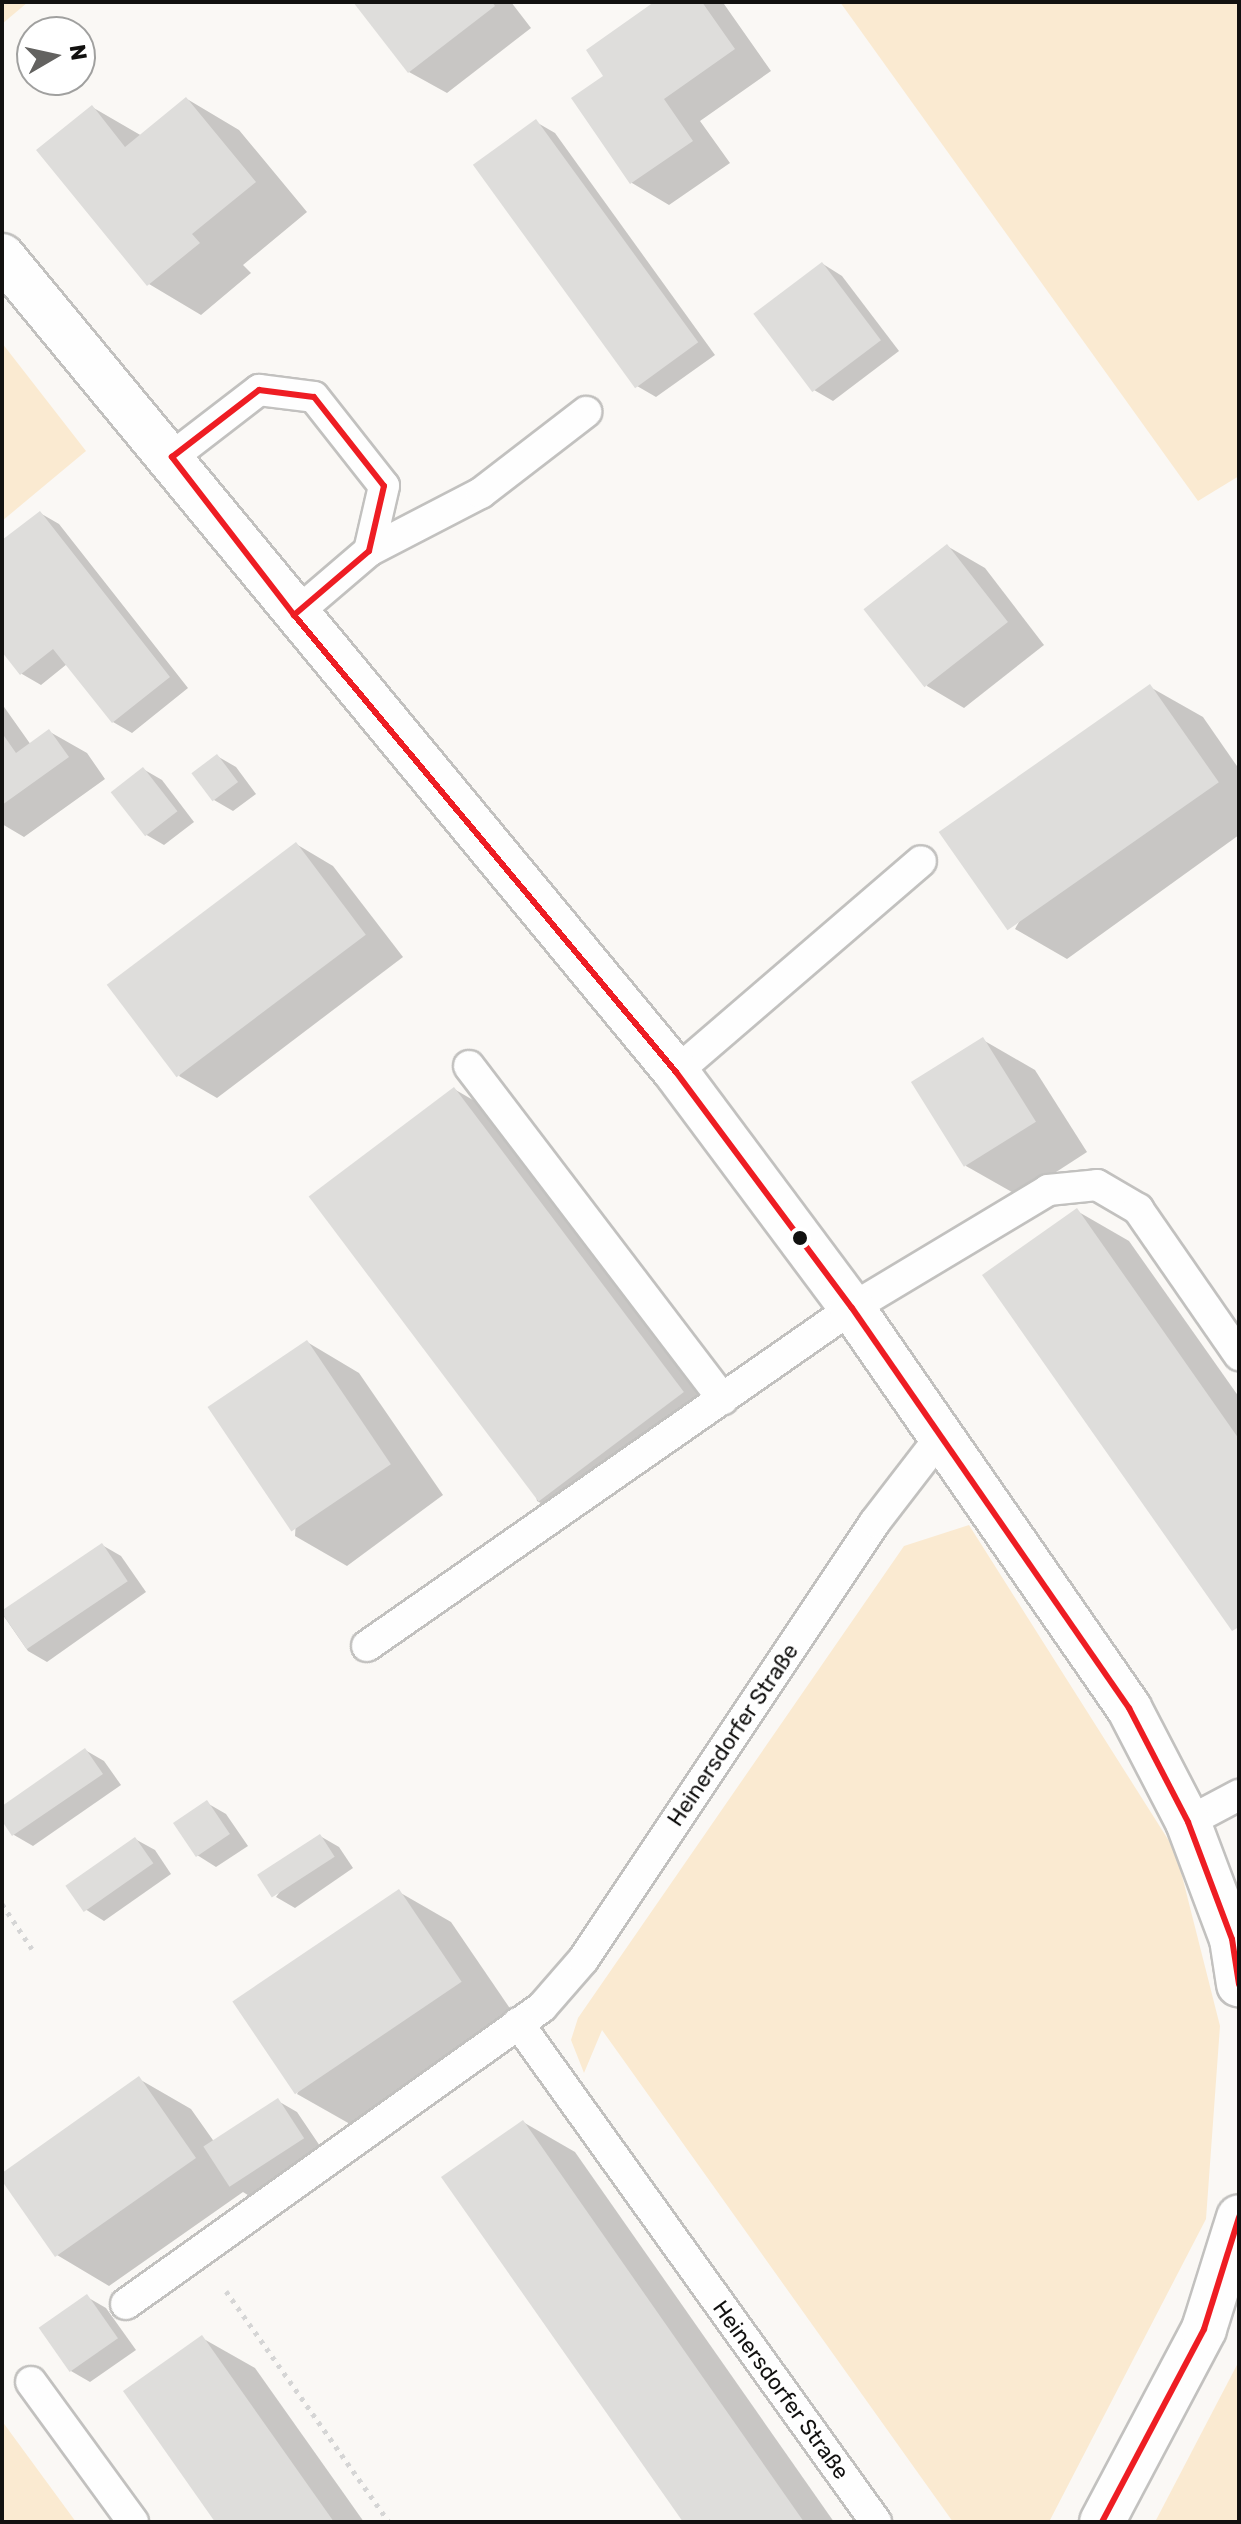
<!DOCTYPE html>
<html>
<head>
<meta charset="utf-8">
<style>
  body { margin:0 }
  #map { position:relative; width:1241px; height:2524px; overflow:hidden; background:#faf8f5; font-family:Rubik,sans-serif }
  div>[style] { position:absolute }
  .green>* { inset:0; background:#faead1 }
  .shadow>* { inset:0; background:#0003 }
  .building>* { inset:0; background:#dedddb; transform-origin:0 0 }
  .path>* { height:5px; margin-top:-2.5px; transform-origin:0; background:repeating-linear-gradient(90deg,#d5d5d5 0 4px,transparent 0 10px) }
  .roads { filter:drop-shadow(2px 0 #c2c1bf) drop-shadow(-2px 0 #c2c1bf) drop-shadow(0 2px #c2c1bf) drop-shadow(0 -2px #c2c1bf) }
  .lane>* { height:30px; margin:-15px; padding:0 15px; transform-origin:15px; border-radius:15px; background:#fefefe }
  .street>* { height:44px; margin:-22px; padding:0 22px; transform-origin:22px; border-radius:22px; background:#fefefe }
  .bus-1>* { height:6px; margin:-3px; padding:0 3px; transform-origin:3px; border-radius:3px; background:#ee1d23 }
  .dots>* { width:22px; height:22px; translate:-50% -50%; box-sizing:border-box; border:4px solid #fff; border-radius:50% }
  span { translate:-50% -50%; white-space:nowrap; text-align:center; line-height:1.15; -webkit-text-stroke:6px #fff; paint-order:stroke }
  .street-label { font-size:22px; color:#121110 }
  .frame { position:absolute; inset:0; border:4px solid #121110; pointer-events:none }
  .north { position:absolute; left:16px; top:16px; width:80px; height:80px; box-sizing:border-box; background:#fff; border:2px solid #a0a09f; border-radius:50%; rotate:81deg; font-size:22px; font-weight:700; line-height:32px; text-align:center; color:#121110 }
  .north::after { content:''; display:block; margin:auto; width:28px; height:36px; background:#636260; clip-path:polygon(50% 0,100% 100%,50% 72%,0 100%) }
</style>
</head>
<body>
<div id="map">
  <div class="green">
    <div style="clip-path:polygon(2px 2px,28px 2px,2px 24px)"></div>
    <div style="clip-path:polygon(840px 2px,1239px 2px,1239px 476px,1198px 501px)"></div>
    <div style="clip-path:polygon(2px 343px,86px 451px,2px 521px)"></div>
    <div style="clip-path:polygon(969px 1525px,1176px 1852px,1220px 2026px,1206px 2219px,1049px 2522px,953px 2522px,602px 2030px,584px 2073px,571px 2040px,578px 2018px,904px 1546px)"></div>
    <div style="clip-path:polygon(1239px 2361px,1239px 2522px,1155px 2522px)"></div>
    <div style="clip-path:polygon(2px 2421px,76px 2522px,2px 2522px)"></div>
  </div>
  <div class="shadow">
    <div style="clip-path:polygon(356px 2px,511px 2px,531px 28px,447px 93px,409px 72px)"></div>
    <div style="clip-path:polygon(658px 2px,724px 4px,771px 71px,700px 121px,730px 163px,669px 205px,632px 183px,606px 76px)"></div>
    <div style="clip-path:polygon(187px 99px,239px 130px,307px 212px,243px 265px,251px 273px,201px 315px,149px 284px,92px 107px,142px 136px)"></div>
    <div style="clip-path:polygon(536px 122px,555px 133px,715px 355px,656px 397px,637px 386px)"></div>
    <div style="clip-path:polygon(823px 264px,842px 276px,899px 351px,833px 401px,814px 390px)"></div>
    <div style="clip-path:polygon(40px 513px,59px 524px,188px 688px,132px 733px,113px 722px,67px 664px,41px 685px,22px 674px,2px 649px,2px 543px)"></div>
    <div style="clip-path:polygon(947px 546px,985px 568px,1044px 645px,964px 708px,927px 686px)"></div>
    <div style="clip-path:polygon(1150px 687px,1203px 717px,1239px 769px,1239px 835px,1067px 959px,1015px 929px)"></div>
    <div style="clip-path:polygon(2px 704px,31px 745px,50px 732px,87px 753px,105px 779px,24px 837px,2px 824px)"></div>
    <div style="clip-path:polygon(217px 756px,236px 767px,256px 794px,233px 811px,214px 800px)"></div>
    <div style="clip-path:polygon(143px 769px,162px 780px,194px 822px,164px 845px,145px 834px)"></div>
    <div style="clip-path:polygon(296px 844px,333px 866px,403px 957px,217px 1098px,179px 1076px)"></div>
    <div style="clip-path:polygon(983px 1040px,1035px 1070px,1087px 1152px,1019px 1196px,966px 1166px)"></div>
    <div style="clip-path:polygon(454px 1089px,492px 1111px,719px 1415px,575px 1522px,537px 1501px)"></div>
    <div style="clip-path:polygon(1077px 1211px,1129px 1241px,1239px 1397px,1239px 1633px)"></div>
    <div style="clip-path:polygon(307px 1342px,359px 1373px,443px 1495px,347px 1566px,295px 1536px)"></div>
    <div style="clip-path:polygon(102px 1545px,121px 1556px,146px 1592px,47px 1662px,28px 1651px,3px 1615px)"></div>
    <div style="clip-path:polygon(85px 1750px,104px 1761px,121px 1785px,33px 1846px,14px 1835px,2px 1808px)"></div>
    <div style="clip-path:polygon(207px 1803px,226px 1814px,248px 1846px,216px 1867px,197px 1855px)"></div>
    <div style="clip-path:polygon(320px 1836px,339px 1847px,353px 1868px,295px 1908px,276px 1897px)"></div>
    <div style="clip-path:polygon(135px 1839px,155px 1850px,171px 1874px,104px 1921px,85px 1909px)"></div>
    <div style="clip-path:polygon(399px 1892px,451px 1922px,513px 2013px,350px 2124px,297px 2094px)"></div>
    <div style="clip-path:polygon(139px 2079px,191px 2109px,215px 2143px,278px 2101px,297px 2112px,322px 2149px,251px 2197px,243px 2192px,109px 2286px,57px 2255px,2px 2175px)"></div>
    <div style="clip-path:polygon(523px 2122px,575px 2152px,834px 2522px,686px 2522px)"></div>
    <div style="clip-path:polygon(87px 2297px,106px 2308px,136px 2350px,90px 2382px,71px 2371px)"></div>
    <div style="clip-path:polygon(202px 2338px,255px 2368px,364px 2522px,217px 2522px)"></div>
  </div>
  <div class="building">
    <div style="clip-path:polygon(353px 2px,492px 2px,495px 6px,408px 73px)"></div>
    <div style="clip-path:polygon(654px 2px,702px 2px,735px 49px,664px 99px,693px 141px,630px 184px,571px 98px,603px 76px,586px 50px)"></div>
    <div style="clip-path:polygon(186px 97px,256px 182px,192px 234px,200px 243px,147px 286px,36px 150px,92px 105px,125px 147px)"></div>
    <div style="left:536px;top:119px;width:276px;height:78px;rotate:54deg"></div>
    <div style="left:822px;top:262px;width:98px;height:86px;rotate:53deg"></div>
    <div style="clip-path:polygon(40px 511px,170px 677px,112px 723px,53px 649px,20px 675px,2px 652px,2px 540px)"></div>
    <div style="left:947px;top:544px;width:99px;height:106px;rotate:52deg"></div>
    <div style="left:1150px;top:684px;width:120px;height:258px;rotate:55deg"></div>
    <div style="clip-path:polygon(49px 729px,69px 757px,2px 805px,2px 733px,16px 753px)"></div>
    <div style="left:217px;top:754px;width:35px;height:32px;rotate:53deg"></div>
    <div style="left:143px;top:767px;width:56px;height:41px;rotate:52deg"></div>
    <div style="left:296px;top:842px;width:116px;height:237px;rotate:53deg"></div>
    <div style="left:983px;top:1037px;width:100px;height:85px;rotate:58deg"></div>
    <div style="left:454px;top:1087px;width:382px;height:182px;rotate:53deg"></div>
    <div style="clip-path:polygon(1077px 1208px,1239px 1439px,1239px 1627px,1232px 1631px,982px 1275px)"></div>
    <div style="left:307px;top:1340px;width:150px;height:120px;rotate:56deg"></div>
    <div style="left:102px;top:1543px;width:46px;height:122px;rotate:56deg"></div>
    <div style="clip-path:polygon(85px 1748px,103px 1774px,12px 1836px,2px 1821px,2px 1806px)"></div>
    <div style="left:207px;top:1800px;width:41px;height:41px;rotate:56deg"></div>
    <div style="left:320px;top:1834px;width:27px;height:75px;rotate:57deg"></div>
    <div style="left:135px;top:1837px;width:32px;height:85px;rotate:55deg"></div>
    <div style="left:399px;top:1889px;width:112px;height:201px;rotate:56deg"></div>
    <div style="clip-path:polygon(139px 2076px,196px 2158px,55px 2257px,2px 2181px,2px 2173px)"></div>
    <div style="left:278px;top:2098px;width:48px;height:89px;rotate:57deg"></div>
    <div style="clip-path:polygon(523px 2120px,804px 2522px,683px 2522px,441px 2177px)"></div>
    <div style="left:87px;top:2294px;width:54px;height:59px;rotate:55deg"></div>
    <div style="clip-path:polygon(202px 2335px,334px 2522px,215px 2522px,123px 2391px)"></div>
  </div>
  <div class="path">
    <div style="left:2px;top:1904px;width:54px;rotate:56.3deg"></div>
    <div style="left:226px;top:2291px;width:283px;rotate:54.8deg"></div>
  </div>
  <div class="roads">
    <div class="lane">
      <div style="left:172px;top:457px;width:110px;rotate:-37.6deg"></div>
      <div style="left:259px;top:390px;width:55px;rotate:7.3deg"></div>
      <div style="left:314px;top:397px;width:113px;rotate:51.8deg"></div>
      <div style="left:384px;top:486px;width:67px;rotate:103deg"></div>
      <div style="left:369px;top:551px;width:99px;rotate:139.5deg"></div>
      <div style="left:369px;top:551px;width:126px;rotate:-27.4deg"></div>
      <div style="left:481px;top:493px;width:133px;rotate:-37.6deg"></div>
      <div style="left:469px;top:1066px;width:419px;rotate:52.7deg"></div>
      <div style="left:676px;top:1072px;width:323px;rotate:-40.7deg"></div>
      <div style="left:367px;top:1646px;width:591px;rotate:-34.87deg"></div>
      <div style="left:852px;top:1308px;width:229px;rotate:-31deg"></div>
      <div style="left:1048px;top:1190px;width:49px;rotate:-5.8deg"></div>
      <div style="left:1097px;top:1185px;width:48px;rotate:30.3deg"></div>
      <div style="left:1138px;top:1209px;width:178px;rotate:55.3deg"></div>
      <div style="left:1188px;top:1822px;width:58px;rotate:-27.9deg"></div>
      <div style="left:518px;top:2023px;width:614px;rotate:54.34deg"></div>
      <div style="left:126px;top:2304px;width:511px;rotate:-35.52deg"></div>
      <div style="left:542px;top:2007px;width:62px;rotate:-48.9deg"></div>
      <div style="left:583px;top:1960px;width:526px;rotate:-56.31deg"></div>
      <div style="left:875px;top:1522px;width:105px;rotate:-52.4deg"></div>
      <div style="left:31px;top:2382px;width:173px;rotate:53.9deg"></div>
    </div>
    <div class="street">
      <div style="left:2px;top:256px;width:1058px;rotate:50.44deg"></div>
      <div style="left:676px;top:1072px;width:294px;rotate:53.3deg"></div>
      <div style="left:852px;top:1308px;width:487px;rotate:55.3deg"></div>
      <div style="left:1129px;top:1708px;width:128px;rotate:62.6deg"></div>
      <div style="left:1188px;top:1822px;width:125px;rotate:69.4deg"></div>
      <div style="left:1232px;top:1939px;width:46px;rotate:81.2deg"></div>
      <div style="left:1102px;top:2522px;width:218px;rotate:-62.1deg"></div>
      <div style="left:1204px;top:2329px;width:117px;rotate:-72.6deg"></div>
    </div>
  </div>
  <div class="bus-1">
    <div style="left:259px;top:390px;width:55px;rotate:7.3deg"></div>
    <div style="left:314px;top:397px;width:113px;rotate:51.8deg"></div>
    <div style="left:384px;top:486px;width:67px;rotate:103deg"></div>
    <div style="left:369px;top:551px;width:99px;rotate:139.5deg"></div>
    <div style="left:294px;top:615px;width:200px;rotate:-127.7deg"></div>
    <div style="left:172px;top:457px;width:110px;rotate:-37.6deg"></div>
    <div style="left:294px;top:615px;width:596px;rotate:50.11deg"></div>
    <div style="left:676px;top:1072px;width:294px;rotate:53.3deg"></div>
    <div style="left:852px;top:1308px;width:487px;rotate:55.3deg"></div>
    <div style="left:1129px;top:1708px;width:128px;rotate:62.6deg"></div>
    <div style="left:1188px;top:1822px;width:125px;rotate:69.4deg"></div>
    <div style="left:1232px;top:1939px;width:46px;rotate:81.2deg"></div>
    <div style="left:1102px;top:2522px;width:218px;rotate:-62.1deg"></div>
    <div style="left:1204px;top:2329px;width:117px;rotate:-72.6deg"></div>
  </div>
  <div class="dots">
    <div style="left:800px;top:1238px;background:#121110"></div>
  </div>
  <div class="street-label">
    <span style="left:733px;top:1735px;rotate:-56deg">Heinersdorfer Straße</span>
    <span style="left:781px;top:2390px;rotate:54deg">Heinersdorfer Straße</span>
  </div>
  <div class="frame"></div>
  <div class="north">N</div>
</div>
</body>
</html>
